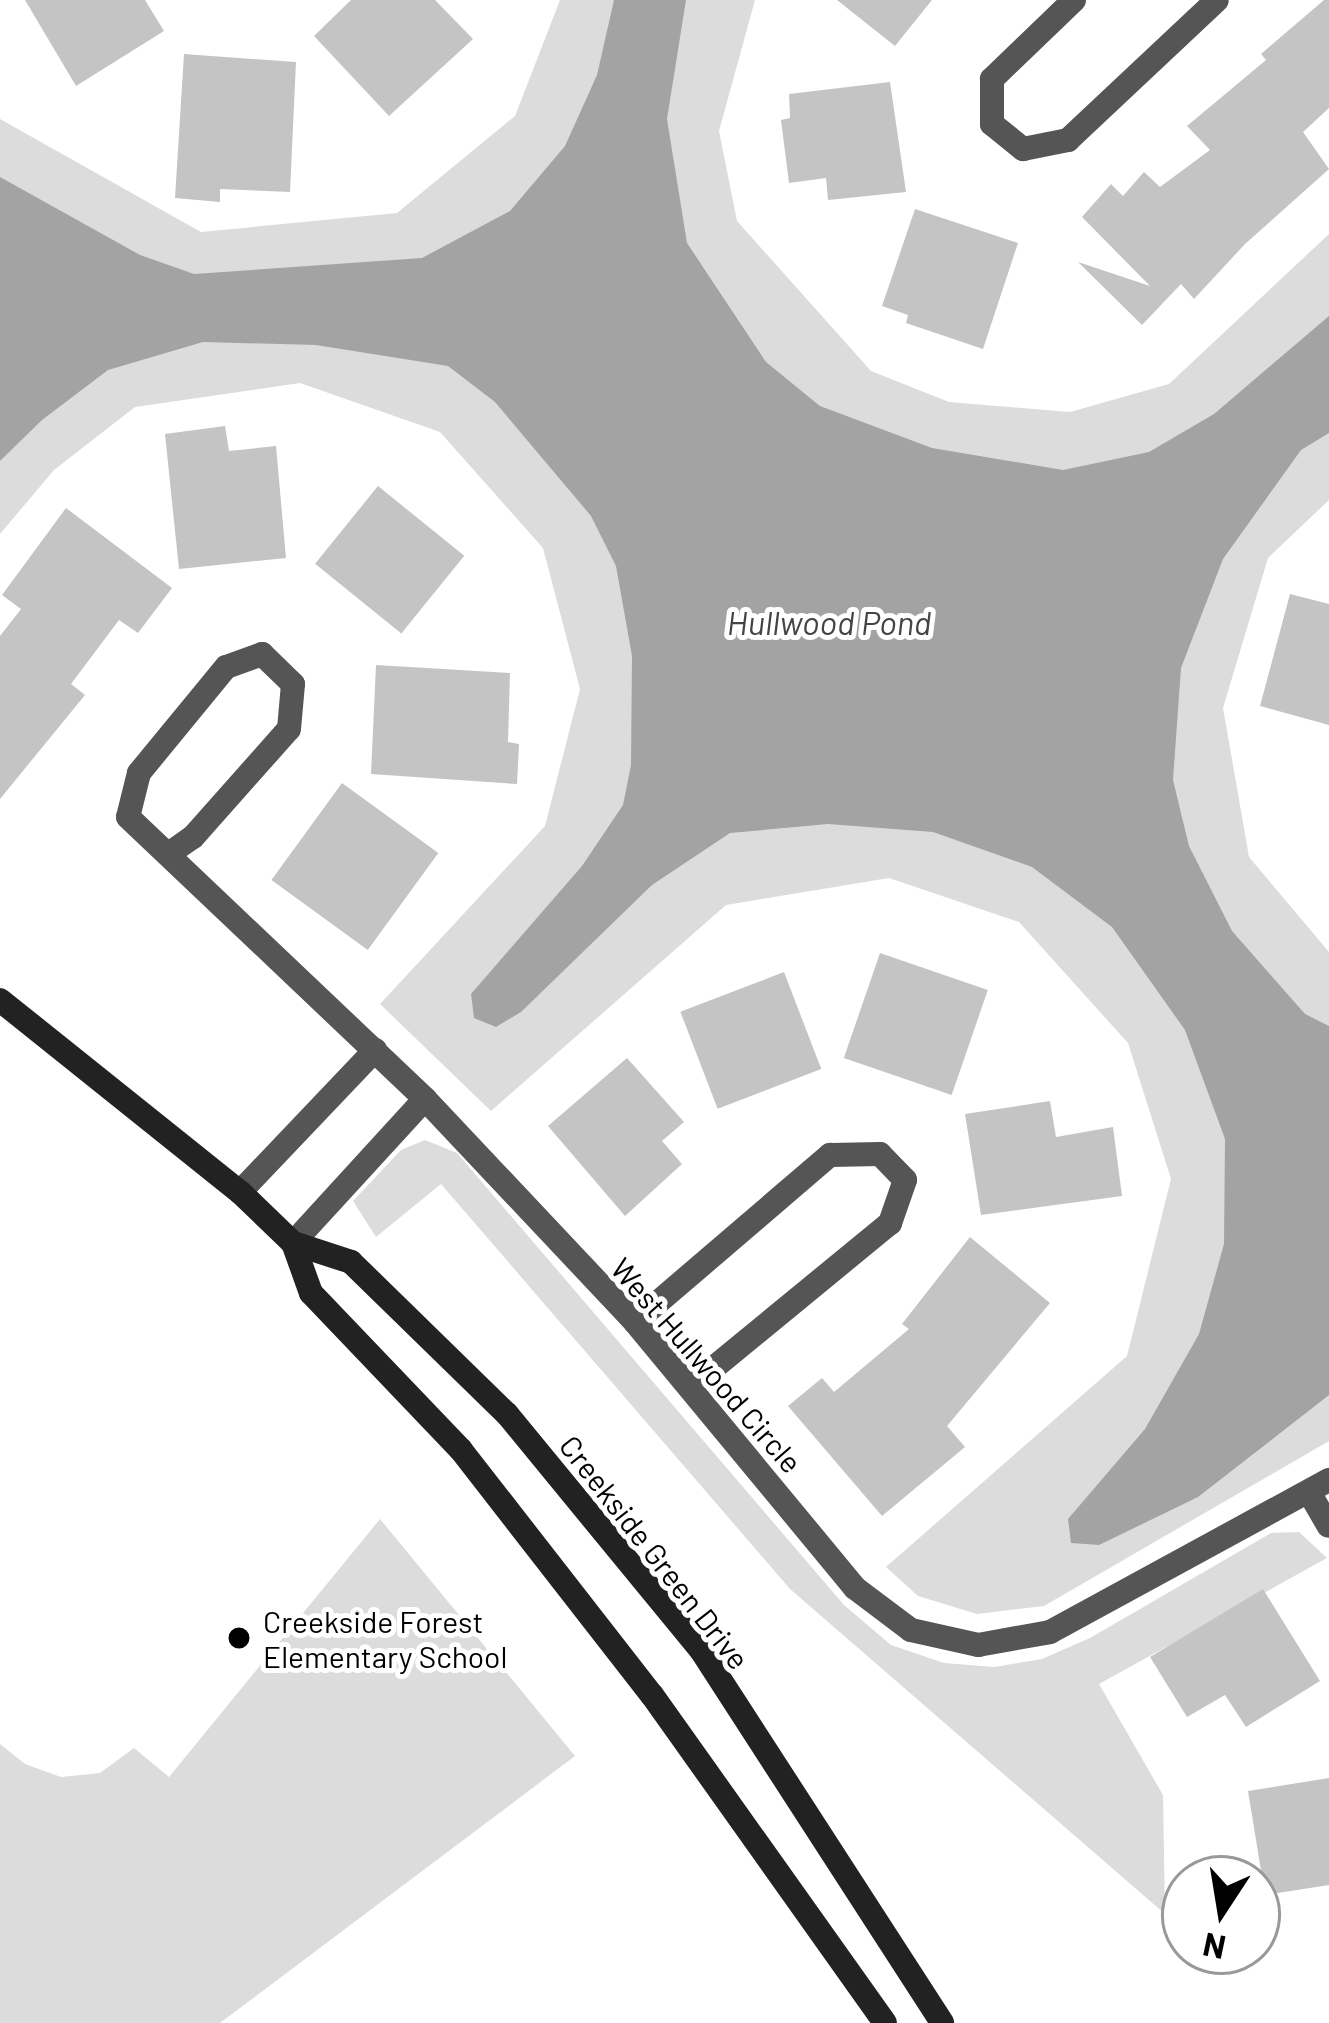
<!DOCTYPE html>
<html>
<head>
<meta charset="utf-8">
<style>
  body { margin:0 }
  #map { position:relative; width:1329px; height:2023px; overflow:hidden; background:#fff; font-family:Barlow,sans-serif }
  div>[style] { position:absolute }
  .green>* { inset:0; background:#dcdcdc }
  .water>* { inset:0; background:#a3a3a3 }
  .building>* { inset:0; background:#c4c4c4; transform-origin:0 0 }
  .minor>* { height:24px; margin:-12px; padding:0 12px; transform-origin:12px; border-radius:12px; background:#555 }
  .secondary>* { height:24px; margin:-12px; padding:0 12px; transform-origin:12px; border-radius:12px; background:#222 }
  .dots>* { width:33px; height:33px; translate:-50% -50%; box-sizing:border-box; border:6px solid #fff; border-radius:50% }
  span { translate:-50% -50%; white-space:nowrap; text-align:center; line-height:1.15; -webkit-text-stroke:10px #fff; paint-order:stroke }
  .street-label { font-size:30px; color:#000 }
  .poi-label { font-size:30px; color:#000 }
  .left { translate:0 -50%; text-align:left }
  .water-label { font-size:33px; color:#444; font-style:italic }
  .north { position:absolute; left:1161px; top:1855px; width:120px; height:120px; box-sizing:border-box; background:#fff; border:3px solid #999; border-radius:50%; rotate:192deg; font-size:33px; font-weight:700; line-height:48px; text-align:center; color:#000 }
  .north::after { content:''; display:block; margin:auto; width:42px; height:54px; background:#000; clip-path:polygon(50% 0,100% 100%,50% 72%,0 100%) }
</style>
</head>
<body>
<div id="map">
  <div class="green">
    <div style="clip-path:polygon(560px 0,755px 0,719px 131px,737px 221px,871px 371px,949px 402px,1070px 412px,1169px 384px,1329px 234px,1329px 500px,1268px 558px,1223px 708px,1249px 857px,1329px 952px,1329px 1441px,1044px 1606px,977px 1614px,918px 1596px,886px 1567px,1127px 1356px,1171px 1179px,1128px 1043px,1019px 922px,889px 878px,726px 905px,491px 1111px,380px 1004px,545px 826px,580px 689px,543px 548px,440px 432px,300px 383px,135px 407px,54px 470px,0 534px,0 119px,201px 232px,397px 213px,515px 116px)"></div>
    <div style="clip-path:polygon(425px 1140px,457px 1153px,844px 1605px,891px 1645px,944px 1663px,994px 1667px,1042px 1659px,1090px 1638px,1271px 1533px,1299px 1532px,1327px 1558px,1099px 1684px,1163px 1795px,1165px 1914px,790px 1589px,441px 1184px,376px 1237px,353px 1201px,401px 1150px)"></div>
    <div style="clip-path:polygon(380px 1519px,575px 1756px,220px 2023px,0 2023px,0 1744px,25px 1764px,61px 1777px,100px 1773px,134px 1748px,169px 1777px)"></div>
  </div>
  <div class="water">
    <div style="clip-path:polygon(614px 0,686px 0,667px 119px,687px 243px,766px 362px,820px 406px,932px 448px,1063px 470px,1149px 452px,1214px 414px,1329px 316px,1329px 433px,1301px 450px,1223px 559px,1181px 668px,1173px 780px,1189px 846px,1232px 931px,1305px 1014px,1329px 1026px,1329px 1395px,1198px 1497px,1099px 1545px,1071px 1543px,1068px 1519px,1145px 1429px,1199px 1334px,1224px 1244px,1225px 1139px,1185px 1030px,1112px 927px,1032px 867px,933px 832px,828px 824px,730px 833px,652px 885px,521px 1012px,496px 1027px,474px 1018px,471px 994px,582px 866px,623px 805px,631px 765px,632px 656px,616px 566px,591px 516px,495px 402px,448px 366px,316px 345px,203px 342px,108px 370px,42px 420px,0 461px,0 177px,140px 255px,194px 274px,422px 258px,510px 211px,565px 146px,597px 75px)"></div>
  </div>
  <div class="building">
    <div style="clip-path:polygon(25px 0,145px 0,164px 31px,76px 86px)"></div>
    <div style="clip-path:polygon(351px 0,435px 0,473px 39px,389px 116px,314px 36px)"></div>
    <div style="clip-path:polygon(837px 0,932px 0,895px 46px)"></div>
    <div style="clip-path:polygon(1324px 0,1329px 0,1329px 108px,1303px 132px,1329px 169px,1245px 244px,1194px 299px,1181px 284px,1142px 325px,1078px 262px,1150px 286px,1082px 217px,1111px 184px,1123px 196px,1144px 172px,1160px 187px,1210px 150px,1187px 126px,1266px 60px,1261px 54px)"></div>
    <div style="clip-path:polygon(184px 54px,296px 62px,290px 192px,220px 189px,220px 202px,175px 198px)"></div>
    <div style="clip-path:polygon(890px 82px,906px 192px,828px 200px,826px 178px,789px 183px,781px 120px,790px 118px,789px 94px)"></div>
    <div style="clip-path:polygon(915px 209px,1018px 243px,983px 349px,906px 323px,908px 315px,882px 306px)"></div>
    <div style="clip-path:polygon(225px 426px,229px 451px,276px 446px,286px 558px,179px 569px,165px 434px)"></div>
    <div style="left:378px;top:486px;width:111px;height:100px;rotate:39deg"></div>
    <div style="clip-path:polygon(66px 508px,172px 588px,138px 633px,119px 620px,71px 684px,85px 695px,0 799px,0 636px,21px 609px,2px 595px)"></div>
    <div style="clip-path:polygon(1290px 594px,1329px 604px,1329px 725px,1260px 706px)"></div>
    <div style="clip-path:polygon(376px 665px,510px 673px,508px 742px,519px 744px,517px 784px,371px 774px)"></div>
    <div style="left:342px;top:783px;width:119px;height:120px;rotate:36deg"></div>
    <div style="left:880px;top:953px;width:114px;height:111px;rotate:19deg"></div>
    <div style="left:784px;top:972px;width:104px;height:111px;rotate:69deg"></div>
    <div style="clip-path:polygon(627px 1058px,684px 1122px,662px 1141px,682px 1164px,625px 1216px,548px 1126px)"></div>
    <div style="clip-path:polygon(1050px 1101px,1056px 1137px,1113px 1127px,1122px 1196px,981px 1215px,965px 1114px)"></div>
    <div style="clip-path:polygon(970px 1237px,1050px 1303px,947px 1426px,965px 1447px,882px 1516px,788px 1406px,822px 1378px,834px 1392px,909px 1329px,902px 1324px)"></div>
    <div style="clip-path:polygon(1263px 1589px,1320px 1681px,1246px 1727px,1225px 1695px,1187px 1717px,1150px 1657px)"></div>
    <div style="clip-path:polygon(1329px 1778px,1329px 1885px,1265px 1895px,1248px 1791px)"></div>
  </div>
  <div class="minor">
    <div style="left:1074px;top:0;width:114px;rotate:136.1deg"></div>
    <div style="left:992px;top:79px;width:45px;rotate:90deg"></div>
    <div style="left:992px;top:124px;width:40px;rotate:39deg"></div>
    <div style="left:1023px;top:149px;width:46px;rotate:-11.3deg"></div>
    <div style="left:1068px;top:140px;width:204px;rotate:-43.2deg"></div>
    <div style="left:170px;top:853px;width:28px;rotate:-35deg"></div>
    <div style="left:193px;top:837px;width:144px;rotate:-48.4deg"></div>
    <div style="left:289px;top:729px;width:45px;rotate:-84.9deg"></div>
    <div style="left:293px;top:684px;width:43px;rotate:-135.9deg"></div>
    <div style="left:262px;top:654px;width:38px;rotate:160deg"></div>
    <div style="left:226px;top:667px;width:137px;rotate:129.4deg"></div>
    <div style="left:139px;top:773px;width:45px;rotate:104deg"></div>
    <div style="left:128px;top:817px;width:410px;rotate:43.5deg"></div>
    <div style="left:425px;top:1099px;width:306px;rotate:46.7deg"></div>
    <div style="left:635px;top:1322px;width:345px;rotate:50.4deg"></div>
    <div style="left:855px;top:1588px;width:70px;rotate:36.9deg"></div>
    <div style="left:911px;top:1630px;width:69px;rotate:12.6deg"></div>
    <div style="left:978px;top:1645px;width:73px;rotate:-10.2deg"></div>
    <div style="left:1050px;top:1632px;width:318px;rotate:-28.6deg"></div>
    <div style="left:240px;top:1192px;width:196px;rotate:-46.4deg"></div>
    <div style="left:293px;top:1243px;width:195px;rotate:-47.5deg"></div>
    <div style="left:635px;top:1322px;width:257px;rotate:-40.6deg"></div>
    <div style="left:830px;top:1155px;width:50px;rotate:-1.1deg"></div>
    <div style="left:880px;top:1154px;width:36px;rotate:46deg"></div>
    <div style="left:905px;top:1180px;width:46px;rotate:109.2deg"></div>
    <div style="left:890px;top:1223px;width:259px;rotate:140.6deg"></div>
    <div style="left:1309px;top:1492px;width:39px;rotate:60deg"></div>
  </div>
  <div class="secondary">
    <div style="left:0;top:1000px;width:307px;rotate:38.7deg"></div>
    <div style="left:240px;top:1192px;width:74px;rotate:43.9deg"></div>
    <div style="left:293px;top:1243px;width:61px;rotate:18.1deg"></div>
    <div style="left:351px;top:1262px;width:218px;rotate:44.3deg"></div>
    <div style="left:507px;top:1414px;width:306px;rotate:50.6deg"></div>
    <div style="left:701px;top:1650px;width:444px;rotate:57.1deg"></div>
    <div style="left:293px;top:1243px;width:53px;rotate:70.2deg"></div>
    <div style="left:311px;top:1293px;width:217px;rotate:46.3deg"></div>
    <div style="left:461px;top:1450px;width:311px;rotate:52.1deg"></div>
    <div style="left:652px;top:1695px;width:402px;rotate:54.6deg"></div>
  </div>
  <div class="dots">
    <div style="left:239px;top:1638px;background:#000"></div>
  </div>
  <div class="street-label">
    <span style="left:707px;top:1365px;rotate:49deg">West Hullwood Circle</span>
    <span style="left:655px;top:1552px;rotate:52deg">Creekside Green Drive</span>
  </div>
  <div class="poi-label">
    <span class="left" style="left:263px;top:1638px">Creekside Forest<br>Elementary School</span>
  </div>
  <div class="water-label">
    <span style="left:829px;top:623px">Hullwood Pond</span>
  </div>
  <div class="north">N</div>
</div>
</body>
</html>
